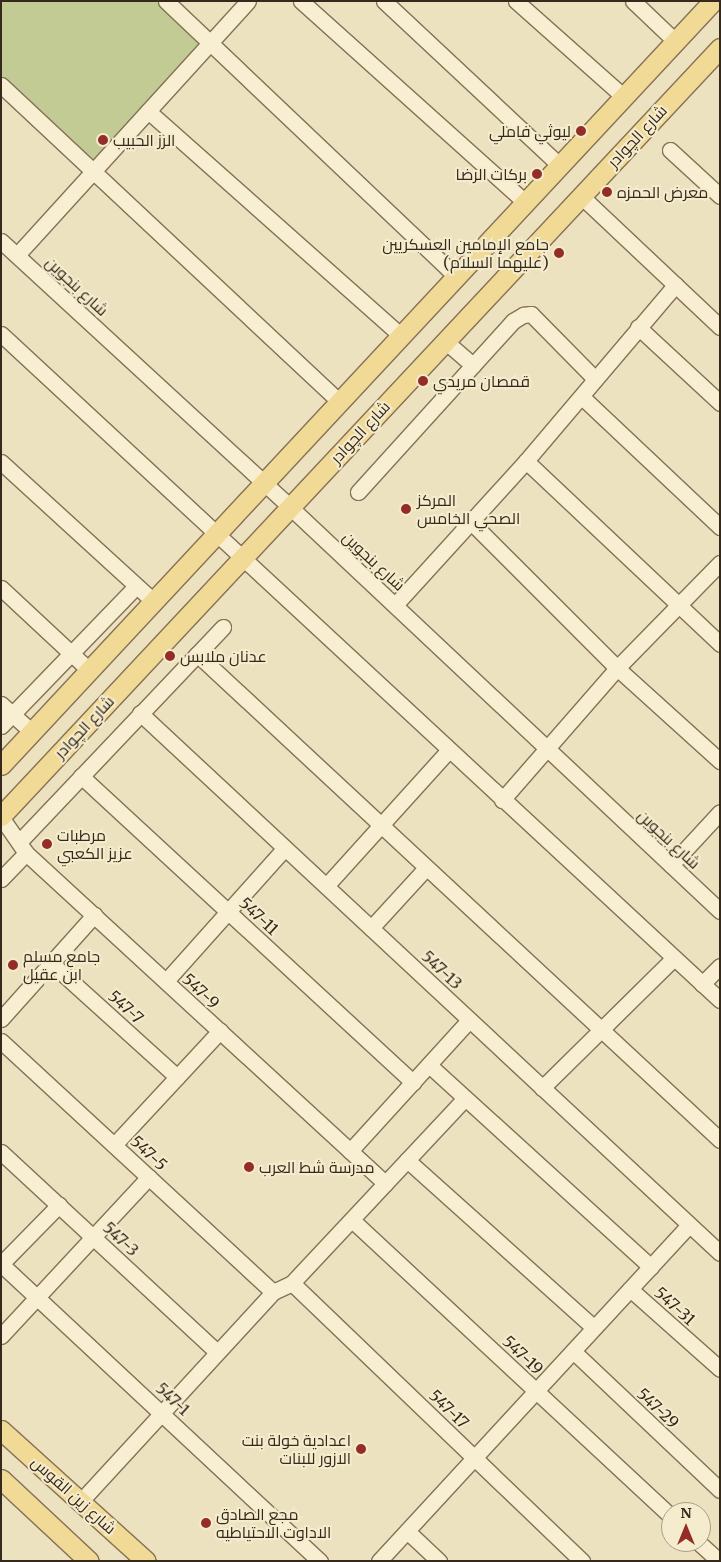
<!DOCTYPE html>
<html>
<head>
<meta charset="utf-8">
<style>
  body { margin:0 }
  #map { position:relative; width:721px; height:1562px; overflow:hidden; background:#ede2bf; font-family:Merriweather,Cairo,serif }
  div>[style] { position:absolute }
  .green>* { inset:0; background:#c1cb93 }
  .roads { filter:drop-shadow(1px 0 #857257) drop-shadow(-1px 0 #857257) drop-shadow(0 1px #857257) drop-shadow(0 -1px #857257) }
  .minor>* { height:15px; margin:-7.5px; padding:0 7.5px; transform-origin:7.5px; border-radius:7.5px; background:#f8efd2 }
  .major>* { height:19px; margin:-9.5px; padding:0 9.5px; transform-origin:9.5px; border-radius:9.5px; background:#f1d996 }
  .dots>* { width:14px; height:14px; translate:-50% -50%; box-sizing:border-box; border:2px solid #f5ecce; border-radius:50% }
  span { translate:-50% -50%; white-space:nowrap; text-align:center; line-height:1.15; -webkit-text-stroke:4px #f5ecce; paint-order:stroke }
  .poi-label { font-size:16px; color:#35291c }
  .right { translate:-100% -50%; text-align:right }
  .left { translate:0 -50%; text-align:left }
  .street-label { font-size:16px; color:#35291c }
  .frame { position:absolute; inset:0; border:2px solid #35291c; pointer-events:none }
  .north { position:absolute; left:661px; top:1502px; width:50px; height:50px; box-sizing:border-box; background:#f5ecce; border:1px solid #a89e87; border-radius:50%; rotate:0deg; font-size:14px; font-weight:700; line-height:20px; text-align:center; color:#35291c }
  .north::after { content:''; display:block; margin:auto; width:18px; height:22px; background:#942d28; clip-path:polygon(50% 0,100% 100%,50% 72%,0 100%) }
</style>
</head>
<body>
<div id="map">
  <div class="green">
    <div style="clip-path:polygon(1px 1px,164px 1px,210px 43px,93px 171px,1px 85px)"></div>
  </div>
  <div class="roads">
    <div class="minor">
      <div style="left:166px;top:1px;width:398px;rotate:43.5deg"></div>
      <div style="left:301px;top:1px;width:300px;rotate:41.9deg"></div>
      <div style="left:384px;top:1px;width:238px;rotate:43.1deg"></div>
      <div style="left:516px;top:1px;width:142px;rotate:41.6deg"></div>
      <div style="left:633px;top:1px;width:58px;rotate:43.6deg"></div>
      <div style="left:1px;top:85px;width:463px;rotate:43.1deg"></div>
      <div style="left:148px;top:111px;width:337px;rotate:41.6deg"></div>
      <div style="left:670px;top:150px;width:68px;rotate:42.6deg"></div>
      <div style="left:581px;top:196px;width:191px;rotate:43.3deg"></div>
      <div style="left:1px;top:241px;width:393px;rotate:42.6deg"></div>
      <div style="left:290px;top:507px;width:590px;rotate:43.21deg"></div>
      <div style="left:17px;top:255px;width:343px;rotate:-47.7deg"></div>
      <div style="left:638px;top:327px;width:112px;rotate:42.8deg"></div>
      <div style="left:1px;top:334px;width:980px;rotate:42.81deg"></div>
      <div style="left:445px;top:341px;width:37px;rotate:41deg"></div>
      <div style="left:582px;top:397px;width:190px;rotate:43.3deg"></div>
      <div style="left:526px;top:461px;width:267px;rotate:43.3deg"></div>
      <div style="left:1px;top:462px;width:206px;rotate:42.4deg"></div>
      <div style="left:358px;top:492px;width:231px;rotate:-47.8deg"></div>
      <div style="left:513px;top:321px;width:12px;rotate:-31deg"></div>
      <div style="left:523px;top:315px;width:8px;rotate:-7deg"></div>
      <div style="left:531px;top:314px;width:91px;rotate:45.4deg"></div>
      <div style="left:471px;top:522px;width:206px;rotate:45deg"></div>
      <div style="left:617px;top:668px;width:139px;rotate:42.1deg"></div>
      <div style="left:1px;top:588px;width:120px;rotate:43deg"></div>
      <div style="left:395px;top:605px;width:195px;rotate:-47.7deg"></div>
      <div style="left:526px;top:461px;width:231px;rotate:-49.7deg"></div>
      <div style="left:197px;top:654px;width:714px;rotate:42.9deg"></div>
      <div style="left:1px;top:704px;width:42px;rotate:42.1deg"></div>
      <div style="left:140px;top:713px;width:792px;rotate:42.95deg"></div>
      <div style="left:1px;top:726px;width:194px;rotate:-46deg"></div>
      <div style="left:81px;top:776px;width:452px;rotate:42.7deg"></div>
      <div style="left:502px;top:800px;width:175px;rotate:-48.9deg"></div>
      <div style="left:617px;top:668px;width:147px;rotate:-45.6deg"></div>
      <div style="left:1px;top:817px;width:44px;rotate:55.2deg"></div>
      <div style="left:26px;top:853px;width:488px;rotate:42.6deg"></div>
      <div style="left:20px;top:841px;width:295px;rotate:-46.5deg"></div>
      <div style="left:671px;top:865px;width:72px;rotate:-47.2deg"></div>
      <div style="left:1px;top:879px;width:36px;rotate:-46deg"></div>
      <div style="left:326px;top:886px;width:183px;rotate:-47.9deg"></div>
      <div style="left:371px;top:928px;width:81px;rotate:-47.5deg"></div>
      <div style="left:51px;top:963px;width:170px;rotate:42.1deg"></div>
      <div style="left:166px;top:981px;width:178px;rotate:-48.2deg"></div>
      <div style="left:702px;top:984px;width:25px;rotate:-45deg"></div>
      <div style="left:1px;top:1019px;width:140px;rotate:-48.2deg"></div>
      <div style="left:1px;top:1041px;width:370px;rotate:42.7deg"></div>
      <div style="left:429px;top:1065px;width:300px;rotate:42.3deg"></div>
      <div style="left:542px;top:1088px;width:185px;rotate:-44.6deg"></div>
      <div style="left:114px;top:1145px;width:156px;rotate:-47.1deg"></div>
      <div style="left:350px;top:1151px;width:177px;rotate:-47.7deg"></div>
      <div style="left:1px;top:1152px;width:294px;rotate:42.8deg"></div>
      <div style="left:407px;top:1160px;width:251px;rotate:41.9deg"></div>
      <div style="left:352px;top:1220px;width:435px;rotate:42.9deg"></div>
      <div style="left:1px;top:1264px;width:436px;rotate:43deg"></div>
      <div style="left:1px;top:1264px;width:83px;rotate:-45.5deg"></div>
      <div style="left:292px;top:1283px;width:402px;rotate:43.8deg"></div>
      <div style="left:630px;top:1289px;width:120px;rotate:41.6deg"></div>
      <div style="left:1px;top:1336px;width:217px;rotate:-47.1deg"></div>
      <div style="left:573px;top:1351px;width:202px;rotate:43.4deg"></div>
      <div style="left:80px;top:1502px;width:285px;rotate:-47.4deg"></div>
      <div style="left:273px;top:1292px;width:21px;rotate:-25deg"></div>
      <div style="left:292px;top:1283px;width:252px;rotate:-46.9deg"></div>
      <div style="left:407px;top:1531px;width:44px;rotate:43.2deg"></div>
      <div style="left:698px;top:1542px;width:28px;rotate:42deg"></div>
      <div style="left:379px;top:1561px;width:457px;rotate:-47.3deg"></div>
    </div>
    <div class="major">
      <div style="left:1px;top:765px;width:1044px;rotate:-47.02deg"></div>
      <div style="left:1px;top:816px;width:1052px;rotate:-46.89deg"></div>
      <div style="left:1px;top:1430px;width:195px;rotate:42.1deg"></div>
      <div style="left:1px;top:1479px;width:120px;rotate:43deg"></div>
    </div>
  </div>
  <div class="dots">
    <div style="left:581px;top:131px;background:#942d28"></div>
    <div style="left:103px;top:140px;background:#942d28"></div>
    <div style="left:537px;top:174px;background:#942d28"></div>
    <div style="left:607px;top:192px;background:#942d28"></div>
    <div style="left:559px;top:253px;background:#942d28"></div>
    <div style="left:423px;top:381px;background:#942d28"></div>
    <div style="left:406px;top:509px;background:#942d28"></div>
    <div style="left:170px;top:656px;background:#942d28"></div>
    <div style="left:47px;top:844px;background:#942d28"></div>
    <div style="left:13px;top:965px;background:#942d28"></div>
    <div style="left:249px;top:1167px;background:#942d28"></div>
    <div style="left:361px;top:1449px;background:#942d28"></div>
    <div style="left:206px;top:1523px;background:#942d28"></div>
  </div>
  <div class="poi-label">
    <span class="right" style="left:571px;top:131px">ليوثي فاملي</span>
    <span class="left" style="left:113px;top:140px">الرز الحبيب</span>
    <span class="right" style="left:527px;top:174px">بركات الرضا</span>
    <span class="left" style="left:617px;top:192px">معرض الحمزه</span>
    <span class="right" style="left:549px;top:253px">جامع الإمامين العسكريين<br>(عليهما السلام)</span>
    <span class="left" style="left:433px;top:381px">قمصان مريدي</span>
    <span class="left" style="left:417px;top:509px">المركز<br>الصحي الخامس</span>
    <span class="left" style="left:180px;top:656px">عدنان ملابس</span>
    <span class="left" style="left:57px;top:844px">مرطبات<br>عزيز الكعبي</span>
    <span class="left" style="left:23px;top:965px">جامع مسلم<br>ابن عقيل</span>
    <span class="left" style="left:259px;top:1167px">مدرسة شط العرب</span>
    <span class="right" style="left:351px;top:1449px">اعدادية خولة بنت<br>الازور للبنات</span>
    <span class="left" style="left:216px;top:1523px">مجع الصادق<br>الاداوت الاحتياطيه</span>
  </div>
  <div class="street-label">
    <span style="left:637px;top:136px;rotate:-47deg">شارع الچوادر</span>
    <span style="left:77px;top:286px;rotate:43deg">شارع بنجوين</span>
    <span style="left:360px;top:432px;rotate:-47deg">شارع الچوادر</span>
    <span style="left:374px;top:561px;rotate:43deg">شارع بنجوين</span>
    <span style="left:84px;top:727px;rotate:-47deg">شارع الچوادر</span>
    <span style="left:669px;top:839px;rotate:43deg">شارع بنجوين</span>
    <span style="left:259px;top:916px;rotate:43deg">547-11</span>
    <span style="left:442px;top:970px;rotate:43deg">547-13</span>
    <span style="left:201px;top:991px;rotate:43deg">547-9</span>
    <span style="left:126px;top:1007px;rotate:42deg">547-7</span>
    <span style="left:149px;top:1153px;rotate:43deg">547-5</span>
    <span style="left:121px;top:1239px;rotate:43deg">547-3</span>
    <span style="left:675px;top:1306px;rotate:42deg">547-31</span>
    <span style="left:523px;top:1355px;rotate:43deg">547-19</span>
    <span style="left:173px;top:1399px;rotate:43deg">547-1</span>
    <span style="left:658px;top:1408px;rotate:43deg">547-29</span>
    <span style="left:449px;top:1409px;rotate:44deg">547-17</span>
    <span style="left:74px;top:1495px;rotate:42deg">شارع زين القوس</span>
  </div>
  <div class="frame"></div>
  <div class="north">N</div>
</div>
</body>
</html>
